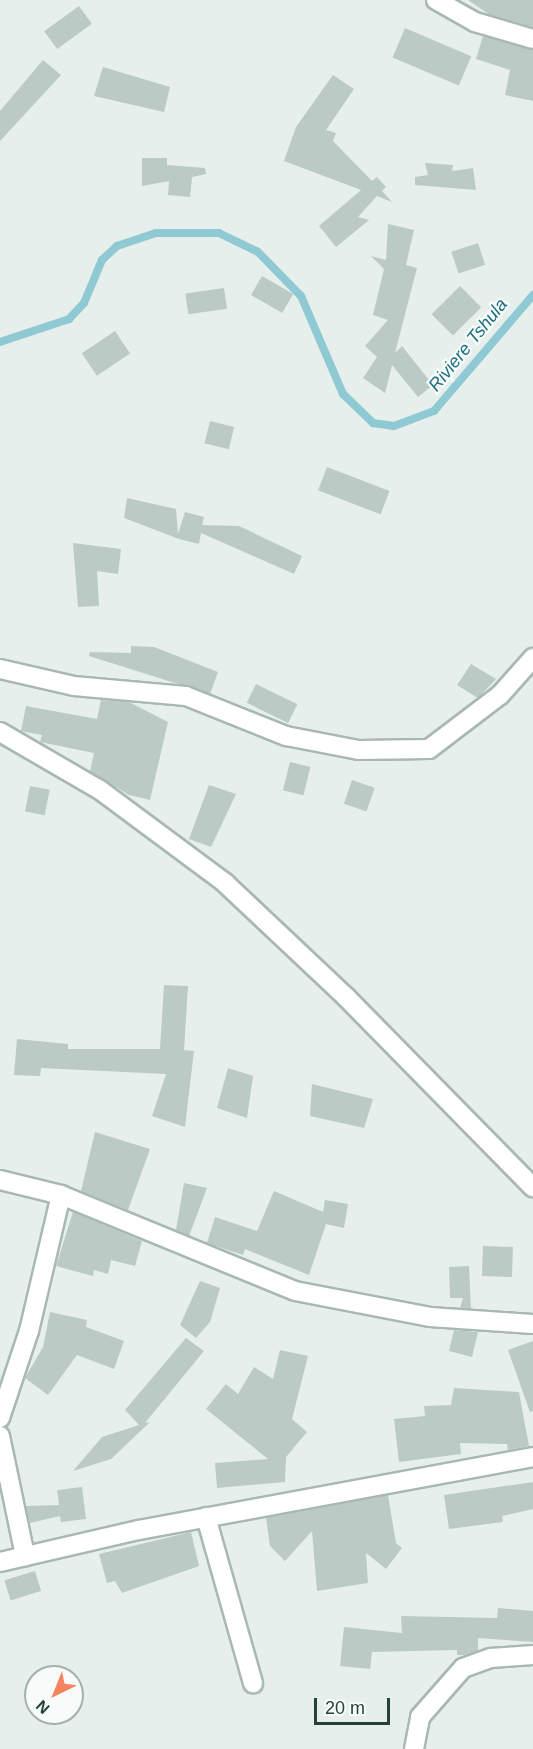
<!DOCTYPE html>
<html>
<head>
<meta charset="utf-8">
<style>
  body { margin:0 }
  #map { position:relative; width:533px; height:1749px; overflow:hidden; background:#e6efeb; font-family:Arial,sans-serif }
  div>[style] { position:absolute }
  .stream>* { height:8px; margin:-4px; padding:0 4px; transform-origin:4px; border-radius:4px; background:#8ec9d4 }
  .building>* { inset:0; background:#bbcac4; transform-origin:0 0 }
  .roads { filter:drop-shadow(2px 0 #a8b8b2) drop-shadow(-2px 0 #a8b8b2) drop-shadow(0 2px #a8b8b2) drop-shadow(0 -2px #a8b8b2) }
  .minor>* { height:18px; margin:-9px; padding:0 9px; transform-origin:9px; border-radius:9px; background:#fff }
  span { translate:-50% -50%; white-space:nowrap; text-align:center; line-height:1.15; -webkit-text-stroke:4.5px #f7fbf9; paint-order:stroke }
  .water-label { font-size:18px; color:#1c6f80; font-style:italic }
  .north { position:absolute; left:24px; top:1665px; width:60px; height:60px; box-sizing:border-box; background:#f7fbf9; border:2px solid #a3b1ad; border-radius:50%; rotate:223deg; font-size:16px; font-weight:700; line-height:24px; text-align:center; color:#24423a }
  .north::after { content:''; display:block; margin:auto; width:21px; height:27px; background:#f4845f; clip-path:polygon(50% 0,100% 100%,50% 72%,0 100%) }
  .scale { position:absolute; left:314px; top:1698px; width:76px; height:27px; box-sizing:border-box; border:3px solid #24423a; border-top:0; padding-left:8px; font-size:18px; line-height:21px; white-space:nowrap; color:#24423a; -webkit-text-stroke:4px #f7fbf9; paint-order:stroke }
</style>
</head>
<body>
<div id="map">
  <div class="stream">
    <div style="left:0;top:342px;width:73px;rotate:-18.4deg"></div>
    <div style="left:69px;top:319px;width:22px;rotate:-47deg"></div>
    <div style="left:84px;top:303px;width:47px;rotate:-67.3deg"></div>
    <div style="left:102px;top:260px;width:21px;rotate:-43deg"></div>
    <div style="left:117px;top:246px;width:41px;rotate:-18.4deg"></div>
    <div style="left:156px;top:233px;width:63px"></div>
    <div style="left:219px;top:233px;width:43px;rotate:26deg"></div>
    <div style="left:258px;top:252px;width:62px;rotate:45.7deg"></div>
    <div style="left:301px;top:296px;width:107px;rotate:66.8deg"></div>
    <div style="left:343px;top:394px;width:42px;rotate:44deg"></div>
    <div style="left:373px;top:423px;width:21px;rotate:8deg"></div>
    <div style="left:394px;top:426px;width:43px;rotate:-20.6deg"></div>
    <div style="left:434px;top:411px;width:153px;rotate:-49.5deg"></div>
  </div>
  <div class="building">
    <div style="clip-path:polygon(468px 0,533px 0,533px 27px,490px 15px)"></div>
    <div style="left:79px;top:6px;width:22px;height:43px;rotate:54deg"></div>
    <div style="left:405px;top:28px;width:72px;height:32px;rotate:23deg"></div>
    <div style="clip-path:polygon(483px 36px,533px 50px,533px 101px,505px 95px,510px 70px,476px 59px)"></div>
    <div style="clip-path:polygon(43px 60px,61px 75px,0 141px,0 111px)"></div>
    <div style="clip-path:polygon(103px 67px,170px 87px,164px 112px,94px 96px)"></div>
    <div style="clip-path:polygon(333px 75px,354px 89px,326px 130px,336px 133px,333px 141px,372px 181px,377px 177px,386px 187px,382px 191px,392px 202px,377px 196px,358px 217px,369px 220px,336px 247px,319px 226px,361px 190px,284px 161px,296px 127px)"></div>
    <div style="clip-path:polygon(142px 158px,167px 158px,167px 165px,205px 168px,206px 174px,192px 177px,190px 197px,168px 195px,169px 181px,142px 186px)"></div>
    <div style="clip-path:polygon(425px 163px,453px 165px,452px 171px,473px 168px,476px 190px,415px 185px,415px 177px,428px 175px)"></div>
    <div style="clip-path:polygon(388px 224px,414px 230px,406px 265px,417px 268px,395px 353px,402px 346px,433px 385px,418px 397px,392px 365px,385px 393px,363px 378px,377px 357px,365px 346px,388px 320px,373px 315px,384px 269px,371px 256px,386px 260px)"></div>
    <div style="left:478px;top:243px;width:23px;height:28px;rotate:72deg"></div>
    <div style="left:262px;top:276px;width:36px;height:22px;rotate:30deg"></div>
    <div style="left:460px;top:286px;width:30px;height:40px;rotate:45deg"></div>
    <div style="left:224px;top:288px;width:21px;height:39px;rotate:82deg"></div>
    <div style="left:115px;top:331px;width:27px;height:40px;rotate:56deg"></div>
    <div style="left:210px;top:421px;width:25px;height:23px;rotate:14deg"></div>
    <div style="left:327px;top:467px;width:67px;height:25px;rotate:21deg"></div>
    <div style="clip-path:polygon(127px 498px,176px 509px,178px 534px,185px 512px,204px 517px,202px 525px,239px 526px,302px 556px,294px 574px,201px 533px,199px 544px,179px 539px,124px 518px)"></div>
    <div style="clip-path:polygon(73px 543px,121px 549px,118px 574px,97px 571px,99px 606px,78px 607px)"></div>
    <div style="clip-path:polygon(131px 646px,154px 647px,218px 672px,210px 694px,89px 656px,90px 652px,131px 653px)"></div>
    <div style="clip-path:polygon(471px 664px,496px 679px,478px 698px,457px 685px)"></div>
    <div style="left:256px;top:684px;width:46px;height:21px;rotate:26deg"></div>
    <div style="clip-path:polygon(101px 700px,129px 702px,168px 722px,150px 800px,129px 795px,90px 771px,94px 753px,40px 742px,42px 735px,21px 731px,26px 706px,97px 719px)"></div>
    <div style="left:290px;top:762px;width:21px;height:29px;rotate:14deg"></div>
    <div style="left:352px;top:780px;width:24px;height:25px;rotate:19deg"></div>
    <div style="clip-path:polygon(209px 785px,236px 794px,211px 847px,189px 839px)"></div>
    <div style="left:30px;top:786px;width:20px;height:26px;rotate:11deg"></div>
    <div style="clip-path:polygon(164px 985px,188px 986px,184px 1050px,194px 1051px,185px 1127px,152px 1116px,166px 1074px,41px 1068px,40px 1076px,14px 1075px,17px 1039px,68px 1044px,68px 1049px,160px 1049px)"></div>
    <div style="clip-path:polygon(228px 1068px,253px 1076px,247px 1118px,217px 1108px)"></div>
    <div style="clip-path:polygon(312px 1084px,373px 1099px,364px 1128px,310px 1116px)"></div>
    <div style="clip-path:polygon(95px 1132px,150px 1149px,128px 1210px,81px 1191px)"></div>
    <div style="clip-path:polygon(184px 1183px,207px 1188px,189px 1236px,176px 1230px)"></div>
    <div style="clip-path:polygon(274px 1191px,323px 1212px,325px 1200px,348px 1204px,344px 1228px,326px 1224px,309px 1275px,245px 1249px,243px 1255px,207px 1243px,215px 1217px,257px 1231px)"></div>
    <div style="clip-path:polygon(73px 1212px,142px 1241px,135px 1266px,111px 1260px,108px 1274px,94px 1270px,93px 1276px,56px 1266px)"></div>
    <div style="left:483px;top:1246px;width:30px;height:30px;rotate:2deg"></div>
    <div style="clip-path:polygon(469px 1266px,471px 1309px,460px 1308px,463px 1298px,450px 1298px,449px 1267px)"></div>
    <div style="clip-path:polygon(200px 1281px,220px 1288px,210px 1322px,196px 1338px,180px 1325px)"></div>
    <div style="clip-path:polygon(50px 1312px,87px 1320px,86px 1327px,124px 1341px,114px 1369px,77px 1355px,48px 1395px,25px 1378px,43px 1347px)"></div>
    <div style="clip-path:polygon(454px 1330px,478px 1332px,472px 1357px,449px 1351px)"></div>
    <div style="clip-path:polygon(186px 1338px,204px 1351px,145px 1423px,150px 1422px,111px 1459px,73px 1471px,102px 1437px,139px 1425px,125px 1410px)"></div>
    <div style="clip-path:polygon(533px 1341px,533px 1411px,530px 1412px,508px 1350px)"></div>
    <div style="clip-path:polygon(280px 1350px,308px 1356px,292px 1419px,307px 1432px,286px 1457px,285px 1482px,217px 1488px,215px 1463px,268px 1459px,206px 1409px,226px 1384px,238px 1394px,254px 1367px,273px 1379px)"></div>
    <div style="clip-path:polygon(454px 1388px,519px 1392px,529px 1446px,508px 1450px,507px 1444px,460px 1443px,461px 1454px,399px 1462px,394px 1419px,425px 1416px,424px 1406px,451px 1405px)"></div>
    <div style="clip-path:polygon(533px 1482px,533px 1509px,502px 1516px,503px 1522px,449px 1529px,444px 1495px)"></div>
    <div style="clip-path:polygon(82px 1487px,86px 1519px,61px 1522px,60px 1516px,30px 1523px,26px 1506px,59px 1505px,57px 1490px)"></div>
    <div style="clip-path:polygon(388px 1495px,396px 1543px,402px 1548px,386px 1569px,366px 1553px,368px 1583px,317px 1591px,312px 1531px,285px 1561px,270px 1546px,266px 1518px)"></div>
    <div style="clip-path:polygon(191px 1532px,199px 1566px,122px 1593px,115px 1581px,107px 1583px,99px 1554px)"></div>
    <div style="left:35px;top:1571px;width:21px;height:32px;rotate:73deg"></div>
    <div style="clip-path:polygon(498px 1608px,533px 1611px,533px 1642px,478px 1638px,478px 1651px,465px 1655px,457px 1655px,457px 1650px,372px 1652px,370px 1669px,340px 1666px,344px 1627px,402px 1633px,401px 1616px,497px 1618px)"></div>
  </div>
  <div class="roads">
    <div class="minor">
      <div style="left:436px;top:0;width:45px;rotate:29.4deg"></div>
      <div style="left:475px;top:22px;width:60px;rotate:16.3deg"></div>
      <div style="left:0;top:669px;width:76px;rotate:12.9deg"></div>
      <div style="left:74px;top:686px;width:112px;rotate:5.1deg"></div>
      <div style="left:186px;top:696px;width:108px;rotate:21.8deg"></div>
      <div style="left:286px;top:736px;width:74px;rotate:10.9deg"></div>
      <div style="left:359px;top:750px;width:70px;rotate:-0.8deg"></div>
      <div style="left:429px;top:749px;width:89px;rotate:-37.3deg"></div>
      <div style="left:500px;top:695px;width:50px;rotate:-48.3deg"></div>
      <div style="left:0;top:732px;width:116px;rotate:30.1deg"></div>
      <div style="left:100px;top:790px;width:156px;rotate:36.6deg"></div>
      <div style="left:225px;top:883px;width:166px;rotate:43.3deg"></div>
      <div style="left:346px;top:997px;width:267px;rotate:45.5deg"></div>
      <div style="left:0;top:1180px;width:63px;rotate:13.8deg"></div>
      <div style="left:61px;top:1195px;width:253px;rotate:22.3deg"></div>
      <div style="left:295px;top:1291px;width:137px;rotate:10.9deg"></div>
      <div style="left:430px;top:1317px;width:103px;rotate:3.9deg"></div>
      <div style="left:0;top:1418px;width:92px;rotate:-71.6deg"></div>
      <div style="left:29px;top:1331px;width:140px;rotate:-76.8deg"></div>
      <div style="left:0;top:1436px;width:123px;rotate:78.2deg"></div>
      <div style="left:206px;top:1517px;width:173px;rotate:74.2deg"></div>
      <div style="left:0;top:1562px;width:143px;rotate:-13deg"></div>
      <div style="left:139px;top:1530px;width:401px;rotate:-10.5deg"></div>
      <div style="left:414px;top:1749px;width:33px;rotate:-79deg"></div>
      <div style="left:420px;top:1717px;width:65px;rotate:-48.7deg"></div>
      <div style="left:463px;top:1668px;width:30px;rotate:-20deg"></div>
      <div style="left:491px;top:1658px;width:42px;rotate:-4.1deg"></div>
    </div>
  </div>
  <div class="water-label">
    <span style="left:468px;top:345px;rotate:-51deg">Riviere Tshula</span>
  </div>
  <div class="north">N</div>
  <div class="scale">20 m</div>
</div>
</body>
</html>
